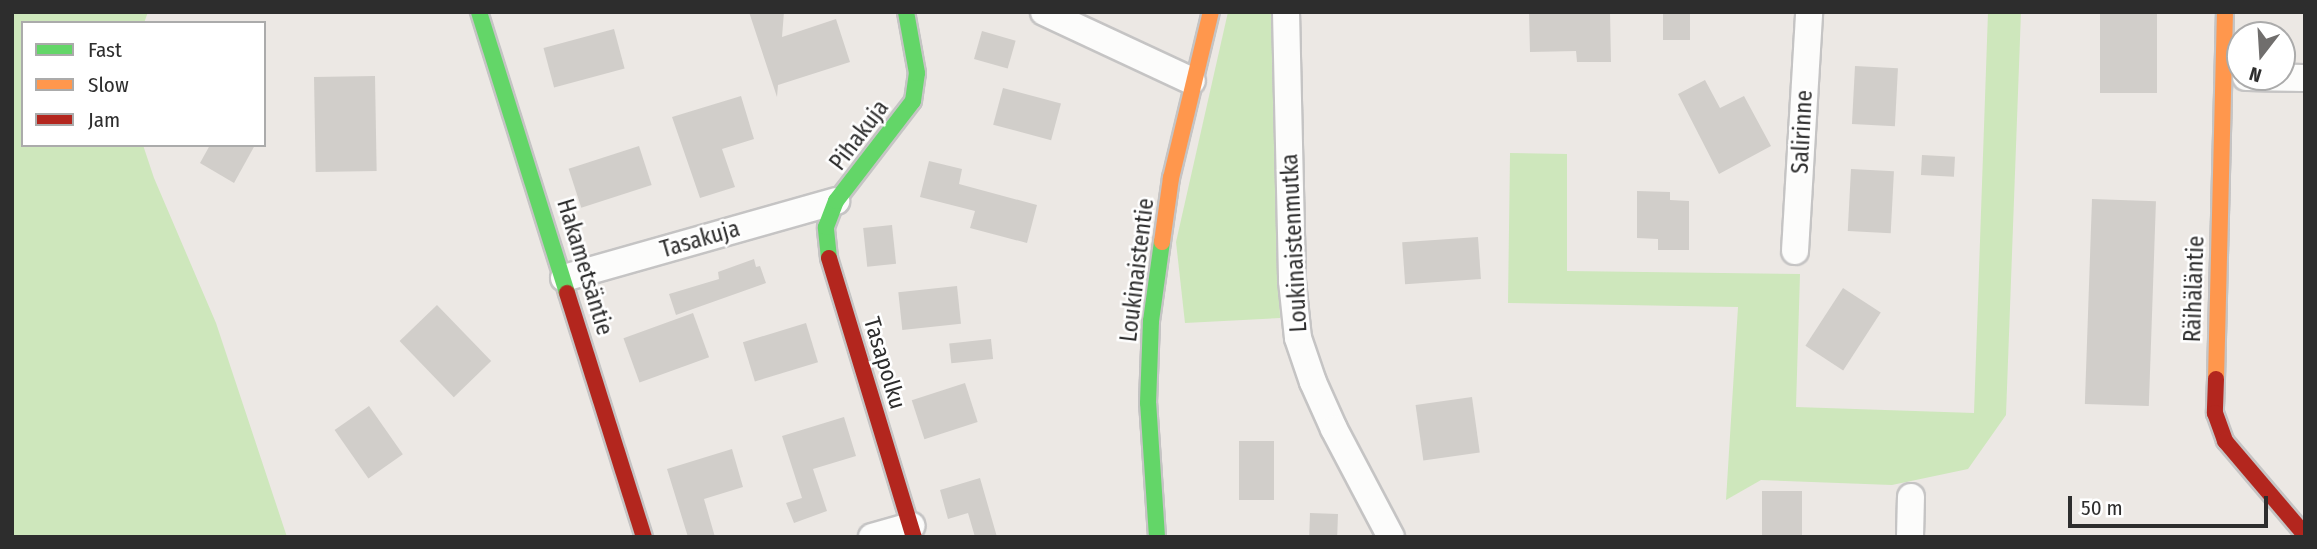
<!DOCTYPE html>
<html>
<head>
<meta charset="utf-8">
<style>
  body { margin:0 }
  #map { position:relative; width:2317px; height:549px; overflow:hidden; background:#ece8e4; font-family:"Fira Sans Condensed",sans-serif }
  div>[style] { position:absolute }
  .green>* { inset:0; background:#cee7bc }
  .building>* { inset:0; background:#d1ceca; transform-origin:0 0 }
  .roads { filter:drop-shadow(2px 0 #c5c4c4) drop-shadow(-2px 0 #c5c4c4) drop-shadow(0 2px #c5c4c4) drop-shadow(0 -2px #c5c4c4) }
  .street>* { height:26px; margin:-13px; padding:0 13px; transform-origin:13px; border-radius:13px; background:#fcfcfb }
  .fast>* { height:16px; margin:-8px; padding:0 8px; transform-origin:8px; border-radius:8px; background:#63d668 }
  .slow>* { height:16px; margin:-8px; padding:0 8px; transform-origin:8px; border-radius:8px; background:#ff974d }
  .jam>* { height:16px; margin:-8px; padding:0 8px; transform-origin:8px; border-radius:8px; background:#b3261e }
  span { translate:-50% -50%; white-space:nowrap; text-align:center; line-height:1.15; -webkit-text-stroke:5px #fff; paint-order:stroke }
  .street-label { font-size:23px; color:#2d2d2d }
  .frame { position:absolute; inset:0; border:14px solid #2d2d2d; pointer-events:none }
  .legend { position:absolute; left:21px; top:21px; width:245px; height:126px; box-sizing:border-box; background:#fff; border:2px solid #ababab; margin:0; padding:9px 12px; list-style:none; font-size:21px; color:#2d2d2d }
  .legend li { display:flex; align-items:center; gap:14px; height:35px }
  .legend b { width:35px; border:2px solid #ababab }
  .north { position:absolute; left:2226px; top:21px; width:70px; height:70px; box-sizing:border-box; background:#fff; border:2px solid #ababab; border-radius:50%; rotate:197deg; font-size:19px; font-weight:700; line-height:28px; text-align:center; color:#2d2d2d }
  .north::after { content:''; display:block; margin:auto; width:24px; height:32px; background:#706e6d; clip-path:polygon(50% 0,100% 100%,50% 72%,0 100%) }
  .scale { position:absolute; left:2068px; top:496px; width:200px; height:32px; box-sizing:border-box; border:4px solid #2d2d2d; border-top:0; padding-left:9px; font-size:21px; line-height:24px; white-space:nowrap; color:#2d2d2d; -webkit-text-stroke:5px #fff; paint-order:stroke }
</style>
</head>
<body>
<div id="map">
  <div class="green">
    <div style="clip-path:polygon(12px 12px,148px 12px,144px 23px,23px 23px,23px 145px,143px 145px,154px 178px,216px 323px,287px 537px,12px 537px)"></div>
    <div style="clip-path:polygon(1228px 12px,1272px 12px,1280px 318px,1185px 323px,1176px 242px)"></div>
    <div style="clip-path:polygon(1988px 12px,2021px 12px,2006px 415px,1968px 469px,1892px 485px,1761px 480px,1726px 500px,1738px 307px,1508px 303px,1510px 153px,1567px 154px,1567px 271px,1800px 274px,1796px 407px,1974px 413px)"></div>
  </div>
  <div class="building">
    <div style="clip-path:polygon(749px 12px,784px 12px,782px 37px,836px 19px,850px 62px,778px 85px,777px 97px)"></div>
    <div style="clip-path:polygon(1529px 12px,1610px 12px,1611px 62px,1577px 62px,1576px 51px,1530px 52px)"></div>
    <div style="left:1663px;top:12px;width:27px;height:28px"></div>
    <div style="left:2100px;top:12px;width:57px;height:81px"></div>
    <div style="left:614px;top:29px;width:41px;height:73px;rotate:75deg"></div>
    <div style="left:982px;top:31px;width:35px;height:29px;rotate:16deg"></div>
    <div style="left:1855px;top:66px;width:43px;height:58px;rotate:3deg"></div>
    <div style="left:375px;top:76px;width:95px;height:61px;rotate:89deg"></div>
    <div style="clip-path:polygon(1705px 80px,1720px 108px,1744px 96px,1771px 146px,1719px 174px,1678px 94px)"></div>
    <div style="left:1003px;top:88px;width:60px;height:38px;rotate:15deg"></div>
    <div style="clip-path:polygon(741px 96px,754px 139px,722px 149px,735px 187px,700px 198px,672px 117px)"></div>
    <div style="clip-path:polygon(210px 145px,255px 145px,234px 183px,200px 163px)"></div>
    <div style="left:639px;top:146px;width:41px;height:74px;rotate:72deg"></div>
    <div style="left:1922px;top:155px;width:33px;height:20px;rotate:3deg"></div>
    <div style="clip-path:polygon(929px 161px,962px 169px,959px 184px,1037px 205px,1027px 243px,970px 228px,975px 211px,920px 197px)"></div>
    <div style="left:1851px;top:169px;width:43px;height:62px;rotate:3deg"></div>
    <div style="clip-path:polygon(1637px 191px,1670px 192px,1670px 200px,1689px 201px,1689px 250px,1658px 250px,1658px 239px,1637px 238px)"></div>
    <div style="left:2092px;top:199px;width:64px;height:205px;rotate:2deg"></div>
    <div style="left:892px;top:225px;width:39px;height:29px;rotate:84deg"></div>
    <div style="left:1478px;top:237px;width:42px;height:76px;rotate:86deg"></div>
    <div style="clip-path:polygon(754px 259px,756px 267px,760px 266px,766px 283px,676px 315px,669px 294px,719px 279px,718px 272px)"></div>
    <div style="left:957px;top:286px;width:38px;height:59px;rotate:84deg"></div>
    <div style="left:1843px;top:288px;width:45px;height:69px;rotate:33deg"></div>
    <div style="left:437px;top:305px;width:78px;height:52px;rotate:46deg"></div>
    <div style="left:693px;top:313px;width:47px;height:74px;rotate:70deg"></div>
    <div style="left:806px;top:323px;width:41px;height:66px;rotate:73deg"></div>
    <div style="left:991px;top:339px;width:20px;height:42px;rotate:84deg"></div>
    <div style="left:965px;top:383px;width:41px;height:56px;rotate:72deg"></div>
    <div style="left:1472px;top:397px;width:56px;height:57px;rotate:82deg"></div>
    <div style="left:369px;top:406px;width:59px;height:42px;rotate:55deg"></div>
    <div style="clip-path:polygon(844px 417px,856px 456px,813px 469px,827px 511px,794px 523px,786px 503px,802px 498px,782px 436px)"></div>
    <div style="left:1239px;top:441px;width:35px;height:59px"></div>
    <div style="clip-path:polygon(732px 449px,743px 487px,704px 499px,715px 537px,688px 537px,667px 469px)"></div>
    <div style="clip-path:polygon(980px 478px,997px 537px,975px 537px,968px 513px,948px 519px,940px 490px)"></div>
    <div style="left:1762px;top:491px;width:40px;height:46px"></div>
    <div style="left:1310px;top:513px;width:28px;height:24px;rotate:2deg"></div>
  </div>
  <div class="roads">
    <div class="street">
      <div style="left:1044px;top:12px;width:163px;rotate:25deg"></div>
      <div style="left:1286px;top:12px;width:269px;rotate:88.7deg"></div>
      <div style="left:1292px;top:281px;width:57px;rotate:84deg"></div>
      <div style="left:1298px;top:338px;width:46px;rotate:71.2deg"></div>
      <div style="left:1313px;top:382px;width:51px;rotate:65.9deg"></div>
      <div style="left:1334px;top:429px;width:122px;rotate:62.2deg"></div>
      <div style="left:2246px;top:77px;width:59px;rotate:1deg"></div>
      <div style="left:1795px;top:251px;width:239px;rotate:-86.6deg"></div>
      <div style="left:564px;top:278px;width:283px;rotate:-15.8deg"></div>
      <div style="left:872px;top:537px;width:41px;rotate:-15.8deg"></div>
      <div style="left:1910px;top:537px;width:40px;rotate:-88.6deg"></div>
    </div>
    <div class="fast">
      <div style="left:479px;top:12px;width:294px;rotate:72.6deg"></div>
      <div style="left:829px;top:258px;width:31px;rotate:-96deg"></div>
      <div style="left:826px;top:227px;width:28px;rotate:-69deg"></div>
      <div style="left:836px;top:201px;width:126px;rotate:-52.4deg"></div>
      <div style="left:913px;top:101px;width:28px;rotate:-82deg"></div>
      <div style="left:917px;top:73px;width:62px;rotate:-100.2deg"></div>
      <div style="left:1157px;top:537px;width:134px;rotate:-93.8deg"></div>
      <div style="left:1148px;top:403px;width:82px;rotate:-87.9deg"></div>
      <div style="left:1151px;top:321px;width:80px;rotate:-82.1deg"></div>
    </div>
    <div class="slow">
      <div style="left:1162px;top:242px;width:65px;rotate:-82deg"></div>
      <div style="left:1171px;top:178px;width:171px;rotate:-76.5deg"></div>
      <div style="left:2216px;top:379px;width:367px;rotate:-88.6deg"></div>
    </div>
    <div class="jam">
      <div style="left:829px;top:258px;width:292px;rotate:73.1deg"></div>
      <div style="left:567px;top:293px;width:256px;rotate:72.5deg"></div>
      <div style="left:2216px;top:379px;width:34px;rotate:92deg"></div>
      <div style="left:2215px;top:413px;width:30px;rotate:70deg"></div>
      <div style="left:2225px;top:441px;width:123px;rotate:49.6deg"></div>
    </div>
  </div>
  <div class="street-label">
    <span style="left:1802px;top:132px;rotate:-87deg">Salirinne</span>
    <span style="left:859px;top:135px;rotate:-53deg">Pihakuja</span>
    <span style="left:700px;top:239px;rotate:-16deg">Tasakuja</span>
    <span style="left:1294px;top:243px;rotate:-93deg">Loukinaistenmutka</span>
    <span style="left:585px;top:267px;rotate:73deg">Hakametsäntie</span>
    <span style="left:1137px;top:270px;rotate:-83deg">Loukinaistentie</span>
    <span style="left:2194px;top:289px;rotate:-88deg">Räihäläntie</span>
    <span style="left:885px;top:363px;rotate:73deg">Tasapolku</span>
  </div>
  <div class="frame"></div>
  <ul class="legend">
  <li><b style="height:9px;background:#63d668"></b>Fast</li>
  <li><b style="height:9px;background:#ff974d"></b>Slow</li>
  <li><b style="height:9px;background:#b3261e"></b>Jam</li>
  </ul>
  <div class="north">N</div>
  <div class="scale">50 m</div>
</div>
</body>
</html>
